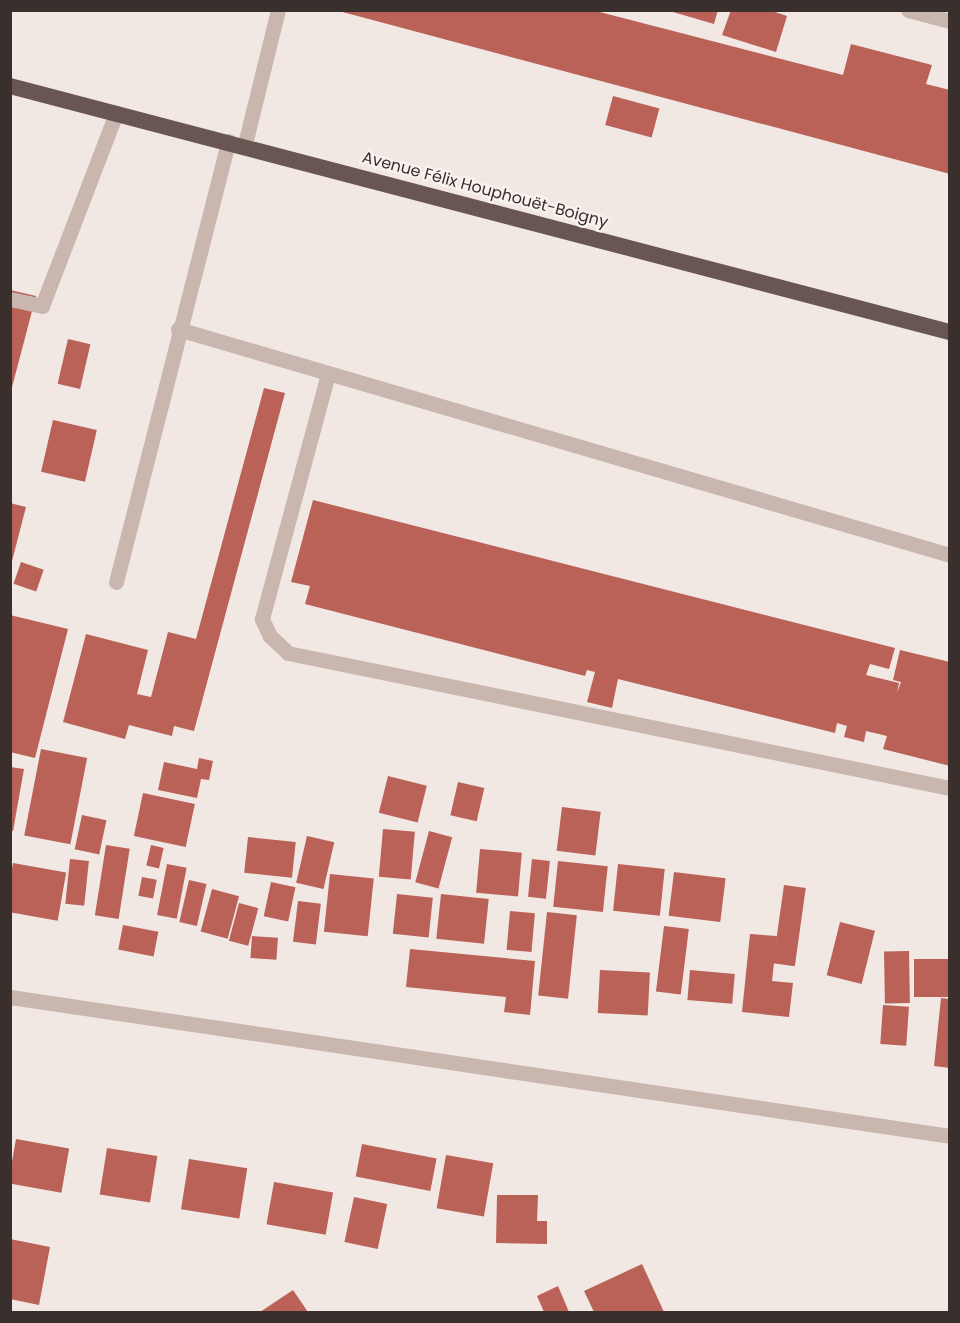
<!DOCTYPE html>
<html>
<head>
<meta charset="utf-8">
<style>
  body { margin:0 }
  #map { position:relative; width:960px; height:1323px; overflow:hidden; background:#f2e8e3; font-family:Poppins,sans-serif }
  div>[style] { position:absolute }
  .building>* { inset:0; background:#ba6158; transform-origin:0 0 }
  .service>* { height:15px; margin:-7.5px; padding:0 7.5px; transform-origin:7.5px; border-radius:7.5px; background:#c9b7af }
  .minor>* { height:15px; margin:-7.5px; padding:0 7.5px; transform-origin:7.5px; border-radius:7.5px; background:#c9b7af }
  .trunk>* { height:16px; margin:-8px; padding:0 8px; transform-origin:8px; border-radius:8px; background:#695652 }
  span { translate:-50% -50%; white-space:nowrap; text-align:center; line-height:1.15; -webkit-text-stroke:4.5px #f9f3ef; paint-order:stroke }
  .street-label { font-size:16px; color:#392f2d }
  .frame { position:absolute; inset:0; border:12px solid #392f2d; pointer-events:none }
</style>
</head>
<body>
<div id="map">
  <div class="building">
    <div style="clip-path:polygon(335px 10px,592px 10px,843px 75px,851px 44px,932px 65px,926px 84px,950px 90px,950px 174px)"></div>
    <div style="clip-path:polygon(666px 10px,718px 10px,714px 24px)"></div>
    <div style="clip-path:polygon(731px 10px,769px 10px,787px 16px,776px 52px,722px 35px)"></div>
    <div style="left:613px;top:96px;width:48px;height:30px;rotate:15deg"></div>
    <div style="clip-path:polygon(10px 290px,36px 296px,11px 391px,10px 391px)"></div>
    <div style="left:68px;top:339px;width:23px;height:46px;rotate:13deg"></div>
    <div style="clip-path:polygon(264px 388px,285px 393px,194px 731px,174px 726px,172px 736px,129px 725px,125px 739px,63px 722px,86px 634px,148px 650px,137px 694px,151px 697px,168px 632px,196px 639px)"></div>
    <div style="left:53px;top:420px;width:45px;height:53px;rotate:13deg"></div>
    <div style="clip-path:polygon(313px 500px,895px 648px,889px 669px,870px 664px,866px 675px,899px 683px,897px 693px,901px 682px,893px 680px,900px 650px,950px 662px,950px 766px,883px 749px,887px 736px,866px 731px,864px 742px,844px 737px,847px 726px,837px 723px,835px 733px,618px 679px,612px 708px,587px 702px,595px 672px,587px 670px,585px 676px,305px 604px,310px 586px,291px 582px)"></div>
    <div style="clip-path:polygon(10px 503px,26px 507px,11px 565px,10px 565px)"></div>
    <div style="left:21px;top:562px;width:24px;height:23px;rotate:19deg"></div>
    <div style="clip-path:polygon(10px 615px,68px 629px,35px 758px,10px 752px)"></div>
    <div style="left:41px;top:749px;width:47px;height:88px;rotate:11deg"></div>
    <div style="clip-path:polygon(199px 758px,213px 761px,209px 780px,201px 779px,197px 798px,158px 790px,164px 762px,197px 769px)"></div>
    <div style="clip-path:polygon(10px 767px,24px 769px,13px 831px,10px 831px)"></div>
    <div style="left:388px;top:776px;width:40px;height:38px;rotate:14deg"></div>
    <div style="left:458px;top:782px;width:27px;height:34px;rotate:13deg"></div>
    <div style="left:143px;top:793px;width:53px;height:44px;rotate:12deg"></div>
    <div style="left:562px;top:807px;width:39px;height:44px;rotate:7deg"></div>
    <div style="left:82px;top:815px;width:25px;height:35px;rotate:12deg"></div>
    <div style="left:383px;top:829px;width:32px;height:48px;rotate:5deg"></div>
    <div style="left:429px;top:831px;width:24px;height:53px;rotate:15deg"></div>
    <div style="left:307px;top:836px;width:28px;height:48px;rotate:13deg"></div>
    <div style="left:248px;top:837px;width:48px;height:36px;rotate:6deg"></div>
    <div style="left:106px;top:845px;width:24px;height:71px;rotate:9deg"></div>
    <div style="left:151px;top:845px;width:13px;height:21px;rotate:13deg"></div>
    <div style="left:480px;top:849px;width:42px;height:44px;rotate:5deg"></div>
    <div style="left:70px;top:859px;width:19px;height:45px;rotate:6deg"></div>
    <div style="left:532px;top:859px;width:18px;height:38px;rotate:6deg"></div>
    <div style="left:558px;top:861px;width:50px;height:46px;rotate:6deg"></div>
    <div style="left:13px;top:863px;width:54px;height:49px;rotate:10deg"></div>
    <div style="left:167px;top:864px;width:20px;height:52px;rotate:11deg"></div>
    <div style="left:618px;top:864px;width:47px;height:47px;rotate:6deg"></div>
    <div style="left:674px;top:872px;width:52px;height:44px;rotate:7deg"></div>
    <div style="left:330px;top:874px;width:44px;height:58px;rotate:6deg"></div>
    <div style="left:142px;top:877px;width:15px;height:19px;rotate:11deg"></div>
    <div style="left:189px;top:880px;width:18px;height:43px;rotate:13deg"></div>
    <div style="left:271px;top:882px;width:25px;height:35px;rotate:12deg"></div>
    <div style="left:784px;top:885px;width:22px;height:79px;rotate:8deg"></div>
    <div style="left:212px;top:889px;width:28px;height:44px;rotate:15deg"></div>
    <div style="left:397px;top:894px;width:36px;height:40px;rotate:6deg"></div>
    <div style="left:441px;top:894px;width:48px;height:45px;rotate:6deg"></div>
    <div style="left:298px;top:901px;width:23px;height:41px;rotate:7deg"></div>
    <div style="left:239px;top:903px;width:20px;height:39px;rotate:15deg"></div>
    <div style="left:510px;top:911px;width:25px;height:39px;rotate:5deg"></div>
    <div style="left:547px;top:912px;width:30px;height:84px;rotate:6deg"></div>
    <div style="left:840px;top:922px;width:36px;height:55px;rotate:14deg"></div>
    <div style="left:123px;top:925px;width:36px;height:25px;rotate:11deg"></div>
    <div style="left:664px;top:926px;width:25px;height:66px;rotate:7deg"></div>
    <div style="clip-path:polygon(750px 934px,777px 936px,772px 981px,793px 983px,789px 1017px,742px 1012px)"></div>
    <div style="left:252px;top:936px;width:26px;height:22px;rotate:4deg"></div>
    <div style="clip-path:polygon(410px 949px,535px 961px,530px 1015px,504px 1012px,506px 997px,406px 987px)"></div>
    <div style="left:909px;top:951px;width:52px;height:25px;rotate:89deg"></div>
    <div style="left:950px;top:959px;width:38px;height:36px;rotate:90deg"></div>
    <div style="left:600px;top:970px;width:50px;height:43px;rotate:3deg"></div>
    <div style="left:690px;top:970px;width:45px;height:30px;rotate:5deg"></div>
    <div style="clip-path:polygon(941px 998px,950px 999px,950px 1068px,934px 1066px)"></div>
    <div style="left:883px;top:1005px;width:26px;height:39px;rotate:4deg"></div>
    <div style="left:16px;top:1139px;width:54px;height:45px;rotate:10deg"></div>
    <div style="left:362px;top:1144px;width:76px;height:33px;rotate:11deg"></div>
    <div style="left:107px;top:1148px;width:51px;height:47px;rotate:9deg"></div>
    <div style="left:446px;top:1155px;width:48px;height:54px;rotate:10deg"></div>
    <div style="left:189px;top:1159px;width:59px;height:51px;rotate:9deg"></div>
    <div style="left:274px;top:1182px;width:60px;height:43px;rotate:10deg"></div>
    <div style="clip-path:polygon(497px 1195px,538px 1195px,537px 1221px,547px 1221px,547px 1244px,496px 1243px)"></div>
    <div style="left:354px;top:1197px;width:34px;height:46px;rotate:12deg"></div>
    <div style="clip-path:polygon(10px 1239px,50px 1247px,39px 1305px,10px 1299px)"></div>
    <div style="clip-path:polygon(642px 1264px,664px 1312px,594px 1312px,584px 1291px)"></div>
    <div style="clip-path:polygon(558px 1286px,569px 1312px,544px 1312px,537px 1296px)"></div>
    <div style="clip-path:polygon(293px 1290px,308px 1312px,260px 1312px)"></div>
  </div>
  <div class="service">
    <div style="left:908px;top:10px;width:43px;rotate:14.7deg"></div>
    <div style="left:245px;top:144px;width:138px;rotate:-76.2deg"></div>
    <div style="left:10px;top:299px;width:33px;rotate:12deg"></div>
    <div style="left:42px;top:306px;width:207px;rotate:-69deg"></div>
    <div style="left:178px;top:329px;width:804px;rotate:16.32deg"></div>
    <div style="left:328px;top:374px;width:254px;rotate:105.1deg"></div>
    <div style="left:262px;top:619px;width:19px;rotate:65deg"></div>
    <div style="left:270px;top:636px;width:25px;rotate:43deg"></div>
    <div style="left:288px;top:653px;width:676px;rotate:11.53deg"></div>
    <div style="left:116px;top:582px;width:455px;rotate:-75.7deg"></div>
  </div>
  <div class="minor">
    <div style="left:10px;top:997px;width:950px;rotate:8.41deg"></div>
  </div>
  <div class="trunk">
    <div style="left:10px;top:86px;width:972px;rotate:14.67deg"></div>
  </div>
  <div class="street-label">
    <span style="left:485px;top:190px;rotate:15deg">Avenue Félix Houphouët-Boigny</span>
  </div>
  <div class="frame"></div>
</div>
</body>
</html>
